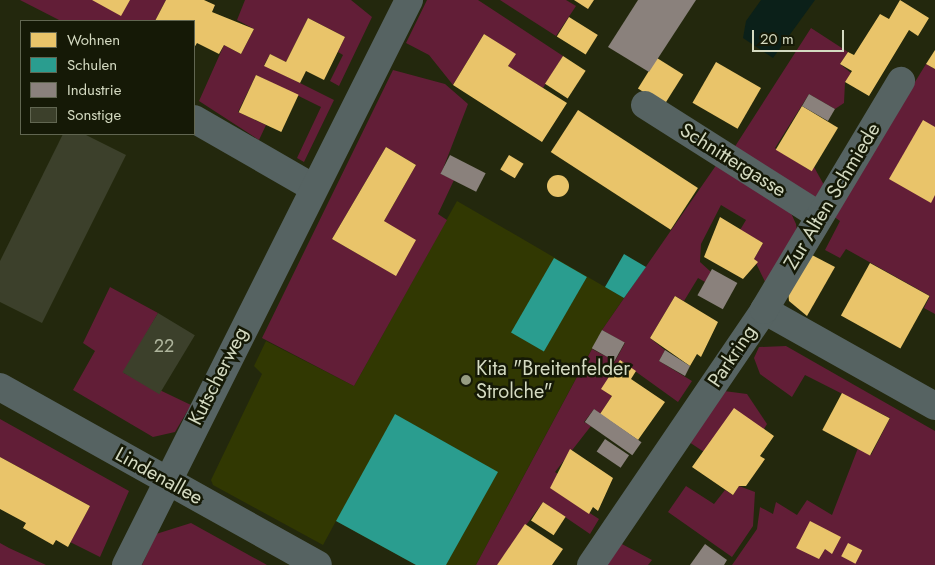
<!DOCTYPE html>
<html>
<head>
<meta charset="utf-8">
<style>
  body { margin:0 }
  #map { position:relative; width:935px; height:565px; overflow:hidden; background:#23280d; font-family:Jost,sans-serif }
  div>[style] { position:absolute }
  .built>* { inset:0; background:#313802 }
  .green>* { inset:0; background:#621e37 }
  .water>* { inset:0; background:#0b2019 }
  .homes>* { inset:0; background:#e9c46a; transform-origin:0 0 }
  .round { border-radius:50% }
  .schools>* { inset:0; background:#2a9d8f; transform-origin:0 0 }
  .industry>* { inset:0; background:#8a817c; transform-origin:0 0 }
  .building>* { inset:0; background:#3c402b; transform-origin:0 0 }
  .minor>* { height:28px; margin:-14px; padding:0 14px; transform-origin:14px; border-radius:14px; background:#566362 }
  .dots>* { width:14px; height:14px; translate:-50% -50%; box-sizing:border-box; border:2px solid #151906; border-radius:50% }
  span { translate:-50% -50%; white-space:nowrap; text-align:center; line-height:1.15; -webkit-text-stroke:5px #151906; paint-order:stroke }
  .number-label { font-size:18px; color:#aeb49c }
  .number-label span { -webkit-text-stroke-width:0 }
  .street-label { font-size:20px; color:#d4dac1 }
  .poi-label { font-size:20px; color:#d4dac1 }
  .left { translate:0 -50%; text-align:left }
  .legend { position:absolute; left:20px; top:20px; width:175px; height:115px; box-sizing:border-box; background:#151906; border:1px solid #616651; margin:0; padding:6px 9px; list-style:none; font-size:15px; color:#d4dac1 }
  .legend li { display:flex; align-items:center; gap:10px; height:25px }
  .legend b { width:25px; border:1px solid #616651 }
  .scale { position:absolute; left:752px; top:30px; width:92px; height:22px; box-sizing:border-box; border:2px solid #d4dac1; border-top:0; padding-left:6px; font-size:15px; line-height:18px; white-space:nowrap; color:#d4dac1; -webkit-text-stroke:4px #151906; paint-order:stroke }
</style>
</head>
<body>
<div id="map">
  <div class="built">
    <div style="clip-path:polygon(457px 201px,624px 298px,602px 330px,476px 565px,416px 565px,336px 521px,323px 545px,213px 485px,211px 480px,262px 374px,254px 366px,266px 341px,354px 386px)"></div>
  </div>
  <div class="green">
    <div style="clip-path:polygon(20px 0,166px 0,155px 21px,61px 21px)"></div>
    <div style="clip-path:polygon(245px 0,351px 0,372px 17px,339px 86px,330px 81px,343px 55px,338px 52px,345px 37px,308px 18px,286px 62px,270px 54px,264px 65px,334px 100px,304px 162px,297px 158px,321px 107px,256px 75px,238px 112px,266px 125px,259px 140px,199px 101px,224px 45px,241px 54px,254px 29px,237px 20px)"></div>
    <div style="clip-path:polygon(427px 0,478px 0,563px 56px,543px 88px,508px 66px,515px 54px,484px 34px,453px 85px,429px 55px,406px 43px)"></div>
    <div style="clip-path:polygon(500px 0,566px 0,576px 6px,556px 36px)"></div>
    <div style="clip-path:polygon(811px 28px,848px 52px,840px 64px,851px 73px,845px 82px,844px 103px,835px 109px,809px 94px,775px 148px,811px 171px,814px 167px,824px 185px,815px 200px,734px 148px)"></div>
    <div style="clip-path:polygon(926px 64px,935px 69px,935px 314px,924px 308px,930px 296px,846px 249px,840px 258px,825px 250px,840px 221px,833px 216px)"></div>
    <div style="clip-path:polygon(evenodd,393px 70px,445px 84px,468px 104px,441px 174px,454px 180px,438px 214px,447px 220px,354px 386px,262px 338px,393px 70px,386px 147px,416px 165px,384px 221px,395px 275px,332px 239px,386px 147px)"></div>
    <div style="clip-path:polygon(717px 164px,791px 213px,796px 224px,798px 237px,770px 292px,754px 259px,763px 243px,740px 230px,746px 220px,721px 205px,701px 244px,700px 262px,711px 272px,705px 282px,698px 278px,684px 301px,675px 296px,650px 338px,665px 350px,659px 361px,692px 381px,678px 402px,621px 361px,602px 389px,612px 396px,600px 414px,594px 409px,584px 422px,591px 426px,555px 472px,559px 475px,551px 488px,599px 519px,590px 534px,543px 502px,497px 565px,476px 565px,592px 349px,615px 361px,625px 343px,602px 330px)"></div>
    <div style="clip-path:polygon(110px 287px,158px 313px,124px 373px,191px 405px,175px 432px,153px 437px,73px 390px,95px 351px,83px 343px)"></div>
    <div style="clip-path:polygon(786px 346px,935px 431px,935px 565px,732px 565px,757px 529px,760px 507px,773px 514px,776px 502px,797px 515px,807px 500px,832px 515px,858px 448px,871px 455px,890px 418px,805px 375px,792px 397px,760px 374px,754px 358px,759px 347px)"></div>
    <div style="clip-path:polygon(724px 391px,747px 394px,767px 424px,764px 429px,704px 452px,689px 442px)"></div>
    <div style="clip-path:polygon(0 419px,129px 491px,100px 557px,70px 542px,90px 506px,0 457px)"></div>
    <div style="clip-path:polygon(686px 486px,714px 504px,725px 490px,733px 495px,739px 486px,755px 492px,753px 526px,732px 557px,668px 512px)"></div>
    <div style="clip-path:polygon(191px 523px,267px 565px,142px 565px,156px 534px)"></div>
    <div style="clip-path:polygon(0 543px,9px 548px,46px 565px,0 565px)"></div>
    <div style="clip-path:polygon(620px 543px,652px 560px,648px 565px,604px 565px)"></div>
  </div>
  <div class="water">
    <div style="clip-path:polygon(761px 0,815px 0,773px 58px,743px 38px,746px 21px)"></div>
  </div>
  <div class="homes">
    <div style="clip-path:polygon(92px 0,130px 0,121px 16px)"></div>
    <div style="clip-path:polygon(166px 0,204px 0,215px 5px,212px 12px,254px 29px,241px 54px,224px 45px,219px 54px,197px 43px,194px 48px,194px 21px,155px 21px)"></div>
    <div style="clip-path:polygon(574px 0,594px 0,588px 9px)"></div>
    <div style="clip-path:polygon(900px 0,929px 18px,918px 36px,909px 30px,869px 96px,845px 82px,852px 71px,840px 64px,848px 52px,854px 55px,880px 14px,889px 19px)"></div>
    <div style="left:569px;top:17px;width:34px;height:23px;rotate:32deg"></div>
    <div style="clip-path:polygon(308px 18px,345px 37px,324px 80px,306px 71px,300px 83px,264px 66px,270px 54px,286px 62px)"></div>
    <div style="clip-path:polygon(484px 34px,516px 54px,508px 66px,567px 103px,542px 142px,453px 85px)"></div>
    <div style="clip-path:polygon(935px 50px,935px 69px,926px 64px)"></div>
    <div style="left:563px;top:56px;width:27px;height:33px;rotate:33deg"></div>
    <div style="left:657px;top:58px;width:31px;height:36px;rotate:32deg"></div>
    <div style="left:716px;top:62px;width:52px;height:47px;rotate:30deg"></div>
    <div style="left:256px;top:75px;width:47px;height:41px;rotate:25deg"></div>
    <div style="left:802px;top:106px;width:42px;height:51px;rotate:31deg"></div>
    <div style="left:578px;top:110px;width:143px;height:50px;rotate:33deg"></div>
    <div style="clip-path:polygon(923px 120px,935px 127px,935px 195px,931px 203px,889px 179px)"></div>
    <div style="clip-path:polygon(386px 147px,416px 165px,384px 221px,416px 240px,396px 276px,332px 239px)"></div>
    <div style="left:509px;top:155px;width:17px;height:17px;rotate:31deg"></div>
    <div class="round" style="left:547px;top:175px;width:22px;height:22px"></div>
    <div style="clip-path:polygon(720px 217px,763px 243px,754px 259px,758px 262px,743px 279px,704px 257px)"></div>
    <div style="clip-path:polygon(810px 254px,835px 267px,807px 316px,789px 301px,788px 291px)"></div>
    <div style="left:870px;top:263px;width:68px;height:60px;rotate:29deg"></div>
    <div style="clip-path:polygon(675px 296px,718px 322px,701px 357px,697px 354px,690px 366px,650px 338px)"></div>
    <div style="clip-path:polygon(620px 360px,636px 371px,631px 379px,665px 402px,638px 440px,600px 414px,612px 396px,601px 389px)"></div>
    <div style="left:842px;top:393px;width:54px;height:42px;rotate:28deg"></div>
    <div style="clip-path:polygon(734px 408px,774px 436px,760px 456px,765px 459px,746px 486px,739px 486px,733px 495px,692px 467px)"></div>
    <div style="clip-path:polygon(570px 449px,613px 478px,598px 511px,593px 507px,589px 514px,550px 488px)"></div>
    <div style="clip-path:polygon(0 457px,90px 506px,68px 547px,56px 540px,53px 545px,23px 528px,26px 523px,0 509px)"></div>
    <div style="left:543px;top:502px;width:27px;height:22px;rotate:33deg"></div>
    <div style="clip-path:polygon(810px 521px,841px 537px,832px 554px,825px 549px,819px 559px,796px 548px)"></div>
    <div style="clip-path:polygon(525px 524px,563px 549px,552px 565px,497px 565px)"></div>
    <div style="left:848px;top:543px;width:16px;height:15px;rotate:27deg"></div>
  </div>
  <div class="schools">
    <div style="clip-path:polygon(624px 254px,646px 267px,624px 298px,605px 287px)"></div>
    <div style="left:554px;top:258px;width:38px;height:86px;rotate:30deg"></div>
    <div style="clip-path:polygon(395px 414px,498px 472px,446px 565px,416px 565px,336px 521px)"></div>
  </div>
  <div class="industry">
    <div style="clip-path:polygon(638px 0,696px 0,649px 72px,608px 47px)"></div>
    <div style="left:809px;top:94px;width:30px;height:14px;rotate:30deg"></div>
    <div style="left:450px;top:155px;width:40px;height:21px;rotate:27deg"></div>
    <div style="left:712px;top:269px;width:29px;height:30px;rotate:29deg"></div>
    <div style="left:602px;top:330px;width:26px;height:21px;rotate:29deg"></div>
    <div style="clip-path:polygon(665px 350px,690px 366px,685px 376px,659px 361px)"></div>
    <div style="left:594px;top:409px;width:58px;height:16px;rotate:35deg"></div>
    <div style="left:605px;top:439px;width:29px;height:15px;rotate:34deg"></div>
    <div style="clip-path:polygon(705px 544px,727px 560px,724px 565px,690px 565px)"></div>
  </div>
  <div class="building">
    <div style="clip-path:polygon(63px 134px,84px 134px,126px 155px,42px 323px,0 302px,0 261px)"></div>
    <div style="left:158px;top:313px;width:43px;height:69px;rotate:31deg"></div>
  </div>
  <div class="minor">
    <div style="left:645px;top:105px;width:207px;rotate:32.4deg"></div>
    <div style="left:194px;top:119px;width:138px;rotate:29.9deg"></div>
    <div style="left:764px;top:310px;width:196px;rotate:29.3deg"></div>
    <div style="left:0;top:387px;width:364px;rotate:29.2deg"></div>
    <div style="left:126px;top:565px;width:632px;rotate:-63.39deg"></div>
    <div style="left:591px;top:565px;width:308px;rotate:-55.8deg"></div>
    <div style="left:764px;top:310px;width:267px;rotate:-59.1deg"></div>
  </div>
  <div class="dots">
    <div style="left:466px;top:380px;background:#969c82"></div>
  </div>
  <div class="number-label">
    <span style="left:164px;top:346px">22</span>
  </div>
  <div class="street-label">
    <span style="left:733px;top:160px;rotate:32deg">Schnittergasse</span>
    <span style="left:832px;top:196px;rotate:-59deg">Zur Alten Schmiede</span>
    <span style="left:732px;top:356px;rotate:-56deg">Parkring</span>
    <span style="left:218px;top:376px;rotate:-63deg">Kutscherweg</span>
    <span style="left:159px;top:476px;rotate:29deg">Lindenallee</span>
  </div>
  <div class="poi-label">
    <span class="left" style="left:476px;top:380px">Kita "Breitenfelder<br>Strolche"</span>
  </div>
  <ul class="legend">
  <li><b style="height:14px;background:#e9c46a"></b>Wohnen</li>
  <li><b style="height:14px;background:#2a9d8f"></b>Schulen</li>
  <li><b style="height:14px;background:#8a817c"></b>Industrie</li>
  <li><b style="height:14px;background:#3c402b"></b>Sonstige</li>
  </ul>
  <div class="scale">20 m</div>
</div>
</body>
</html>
